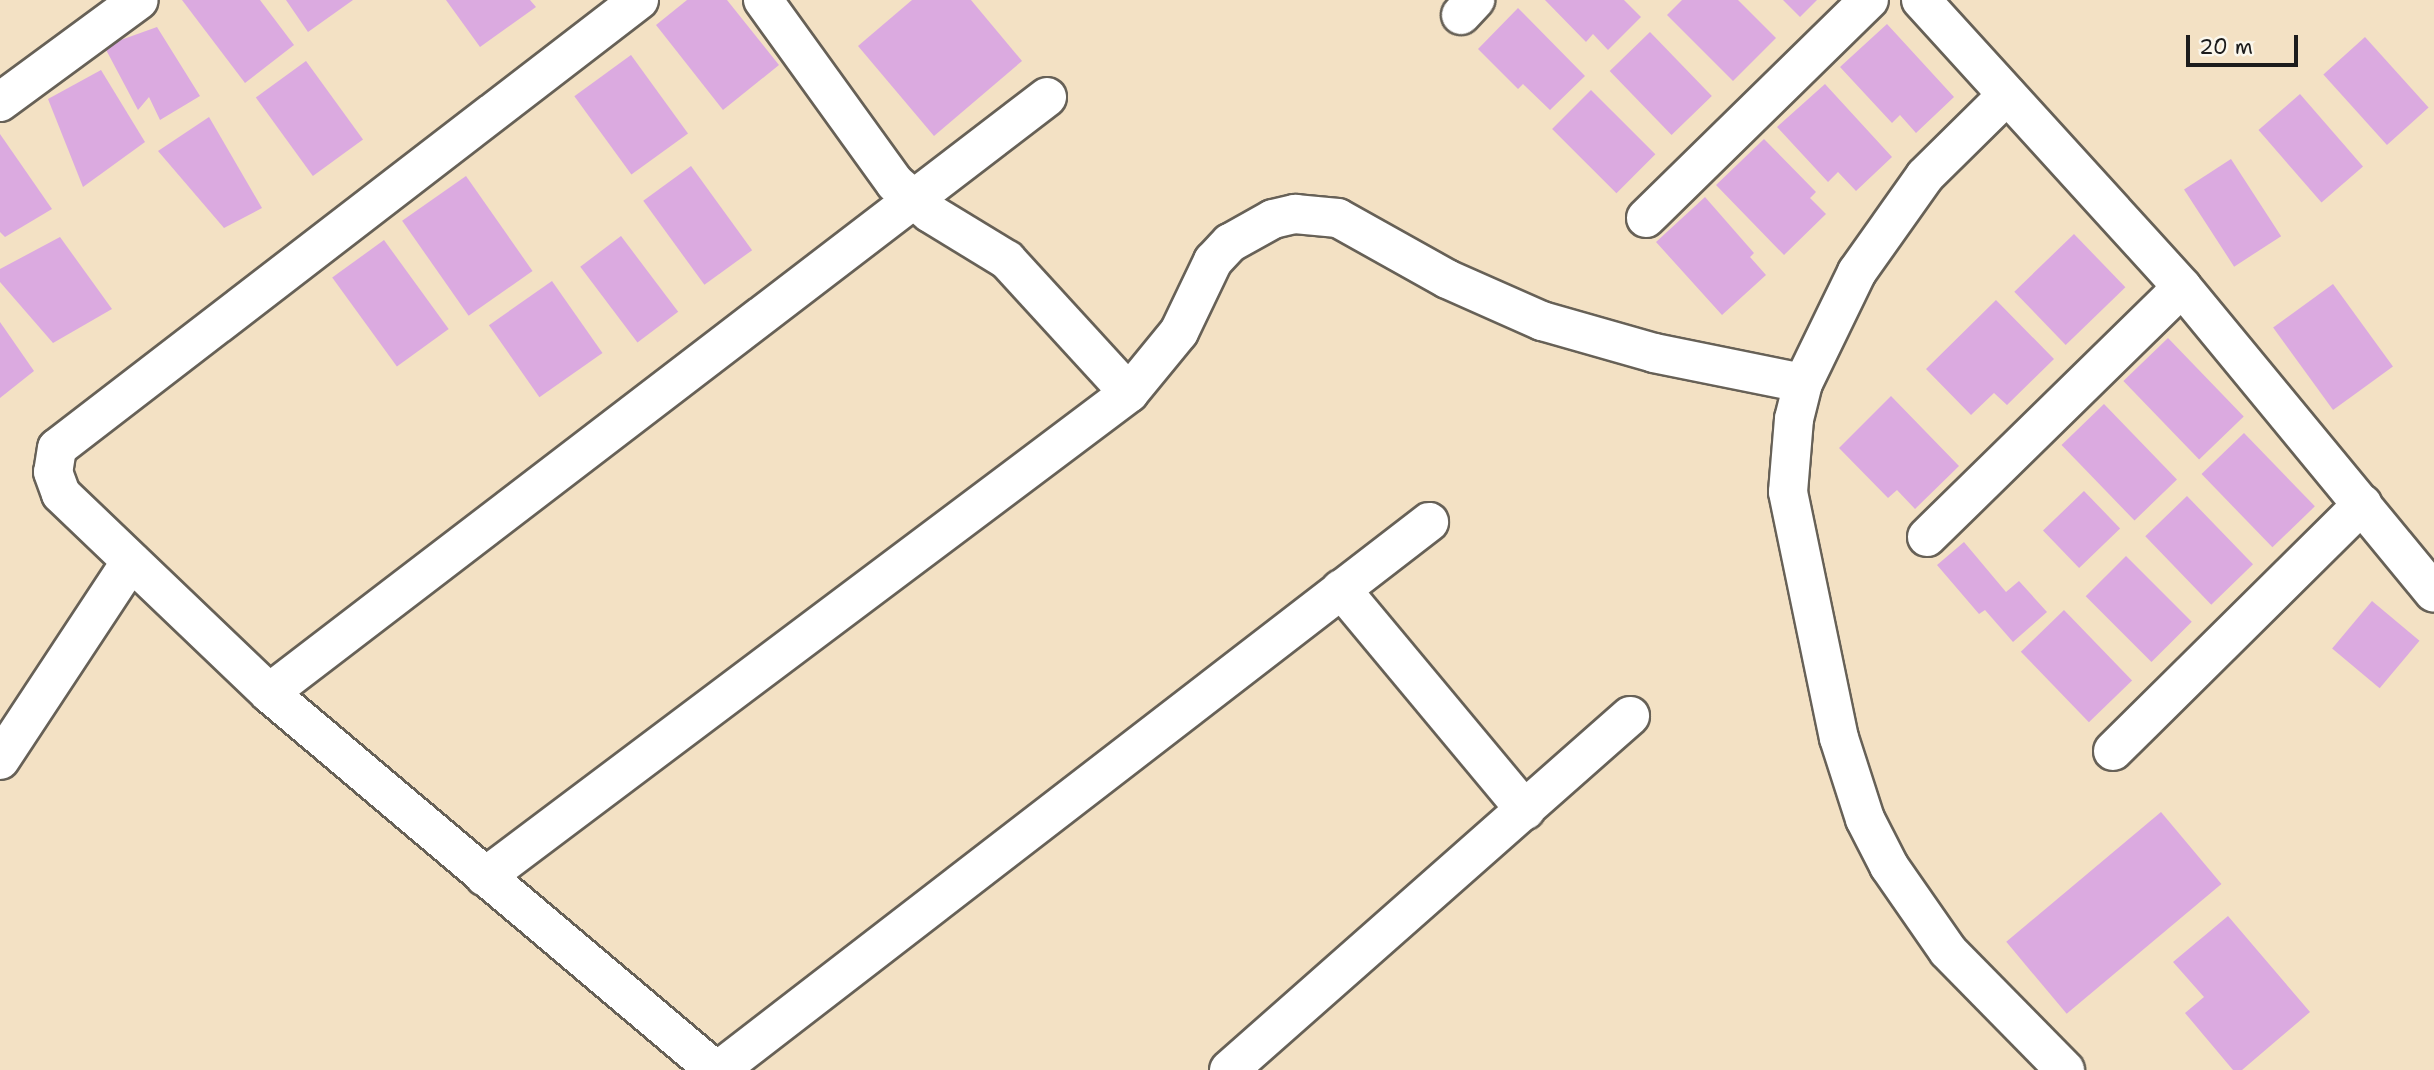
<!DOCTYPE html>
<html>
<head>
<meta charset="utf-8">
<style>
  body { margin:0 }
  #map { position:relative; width:2434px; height:1070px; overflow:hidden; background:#f3e1c4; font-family:"Shantell Sans",sans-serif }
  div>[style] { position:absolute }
  .building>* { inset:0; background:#dbaae0; transform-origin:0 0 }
  .roads { filter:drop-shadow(2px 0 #676157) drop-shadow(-2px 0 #676157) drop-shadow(0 2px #676157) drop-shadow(0 -2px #676157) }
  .minor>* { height:38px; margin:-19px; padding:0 19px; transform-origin:19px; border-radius:19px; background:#fff }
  span { translate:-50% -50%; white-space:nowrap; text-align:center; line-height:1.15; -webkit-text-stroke:7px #fbf7ec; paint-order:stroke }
  .scale { position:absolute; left:2186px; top:35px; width:112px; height:32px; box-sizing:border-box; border:4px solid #1c1c1c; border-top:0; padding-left:9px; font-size:21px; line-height:24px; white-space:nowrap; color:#1c1c1c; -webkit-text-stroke:5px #fbf7ec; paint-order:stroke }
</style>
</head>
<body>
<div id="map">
  <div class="building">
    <div style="clip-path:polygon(182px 0,260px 0,294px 45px,245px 83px)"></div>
    <div style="clip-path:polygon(286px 0,353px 0,308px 32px)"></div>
    <div style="clip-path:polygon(446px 0,530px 0,536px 7px,480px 47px)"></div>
    <div style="clip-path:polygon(687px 0,727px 0,779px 65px,723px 110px,656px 25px)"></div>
    <div style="clip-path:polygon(912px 0,971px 0,1022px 61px,934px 136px,858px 46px)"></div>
    <div style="clip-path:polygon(1545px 0,1624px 0,1641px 17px,1608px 50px,1593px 34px,1586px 42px)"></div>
    <div style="clip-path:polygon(1682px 0,1738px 0,1776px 38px,1733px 81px,1667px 15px)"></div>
    <div style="clip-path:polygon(1783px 0,1817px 0,1800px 17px)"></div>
    <div style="clip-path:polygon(1518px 8px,1585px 76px,1550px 110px,1523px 84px,1518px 89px,1478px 49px)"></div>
    <div style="clip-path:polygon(1887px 24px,1954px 97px,1916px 133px,1900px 115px,1892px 123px,1840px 67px)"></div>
    <div style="clip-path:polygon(157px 27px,200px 96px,160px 120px,149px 97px,138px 110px,104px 46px)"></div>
    <div style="left:1650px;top:32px;width:89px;height:56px;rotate:46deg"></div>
    <div style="left:2365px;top:37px;width:95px;height:56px;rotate:48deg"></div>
    <div style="left:631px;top:55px;width:97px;height:70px;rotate:54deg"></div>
    <div style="left:306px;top:61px;width:97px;height:62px;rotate:54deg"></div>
    <div style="clip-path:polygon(101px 70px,145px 142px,83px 187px,48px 99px)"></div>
    <div style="clip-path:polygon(1825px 84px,1892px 157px,1856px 191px,1838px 172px,1828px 182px,1777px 127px)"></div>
    <div style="left:1591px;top:90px;width:91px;height:55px;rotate:45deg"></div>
    <div style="left:2300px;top:94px;width:96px;height:55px;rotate:49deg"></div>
    <div style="clip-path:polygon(209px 117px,262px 208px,224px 228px,158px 151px)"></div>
    <div style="clip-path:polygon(0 134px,52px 209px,5px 237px,0 232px)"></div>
    <div style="clip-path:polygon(1764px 139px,1816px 192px,1810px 198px,1826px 214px,1784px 255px,1716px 185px)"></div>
    <div style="left:2231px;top:159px;width:92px;height:56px;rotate:57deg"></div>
    <div style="left:691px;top:166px;width:104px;height:59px;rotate:54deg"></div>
    <div style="left:466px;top:176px;width:116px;height:78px;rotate:55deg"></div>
    <div style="clip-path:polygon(1705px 197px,1754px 253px,1750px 257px,1766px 275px,1722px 315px,1656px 242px)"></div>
    <div style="left:2074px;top:234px;width:74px;height:83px;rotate:46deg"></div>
    <div style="left:621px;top:236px;width:95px;height:51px;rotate:53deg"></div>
    <div style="clip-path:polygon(60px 237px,112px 309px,53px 343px,0 282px,0 269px)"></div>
    <div style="left:384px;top:240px;width:110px;height:64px;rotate:54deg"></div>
    <div style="left:552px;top:281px;width:88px;height:77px;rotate:55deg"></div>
    <div style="left:2333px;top:284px;width:102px;height:74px;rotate:54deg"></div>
    <div style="clip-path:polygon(1996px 300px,2054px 359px,2007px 405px,1994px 393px,1971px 415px,1926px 369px)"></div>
    <div style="clip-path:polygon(0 322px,34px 371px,0 398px)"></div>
    <div style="left:2168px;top:338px;width:109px;height:62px;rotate:46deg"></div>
    <div style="clip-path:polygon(1891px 396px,1959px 466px,1915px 509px,1897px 490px,1888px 498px,1839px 448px)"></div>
    <div style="left:2104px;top:404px;width:105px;height:59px;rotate:46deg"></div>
    <div style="left:2244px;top:433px;width:102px;height:59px;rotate:46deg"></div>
    <div style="left:2084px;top:491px;width:52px;height:57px;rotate:46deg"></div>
    <div style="left:2187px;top:496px;width:95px;height:58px;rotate:46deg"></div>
    <div style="clip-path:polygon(1964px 542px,2006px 592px,2019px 581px,2047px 612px,2013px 642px,1985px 610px,1979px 614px,1937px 565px)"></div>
    <div style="left:2126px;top:556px;width:93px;height:57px;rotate:45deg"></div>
    <div style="left:2372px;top:601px;width:62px;height:62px;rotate:40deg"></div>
    <div style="left:2064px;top:610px;width:98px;height:60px;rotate:46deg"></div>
    <div style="left:2161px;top:812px;width:94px;height:202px;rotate:50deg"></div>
    <div style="clip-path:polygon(2228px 916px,2310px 1012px,2242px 1070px,2233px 1070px,2185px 1013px,2204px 997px,2173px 962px)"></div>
  </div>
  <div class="roads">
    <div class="minor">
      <div style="left:639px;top:0;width:734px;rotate:142.41deg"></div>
      <div style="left:57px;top:448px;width:24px;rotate:99deg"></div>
      <div style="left:53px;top:472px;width:23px;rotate:70deg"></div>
      <div style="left:61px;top:494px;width:288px;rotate:43.7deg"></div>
      <div style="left:269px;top:693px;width:584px;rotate:40.21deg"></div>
      <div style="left:763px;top:0;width:226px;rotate:54.2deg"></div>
      <div style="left:895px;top:183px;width:46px;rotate:40.6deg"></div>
      <div style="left:930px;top:213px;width:90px;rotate:31.4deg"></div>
      <div style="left:1007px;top:260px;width:180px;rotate:47.5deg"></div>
      <div style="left:1921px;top:0;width:388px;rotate:47.7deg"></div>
      <div style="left:2182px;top:287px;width:396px;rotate:50.5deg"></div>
      <div style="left:1461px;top:15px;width:21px;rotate:-47deg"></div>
      <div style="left:2007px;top:95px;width:115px;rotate:135.4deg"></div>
      <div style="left:1925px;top:176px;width:118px;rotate:125.3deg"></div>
      <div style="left:1857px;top:272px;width:123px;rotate:115.9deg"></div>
      <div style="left:1803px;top:383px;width:37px;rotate:104deg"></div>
      <div style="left:1794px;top:419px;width:73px;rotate:94.7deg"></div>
      <div style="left:1788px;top:492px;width:251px;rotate:78.3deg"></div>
      <div style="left:1839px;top:738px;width:85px;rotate:72.2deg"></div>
      <div style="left:1865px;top:819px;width:53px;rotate:62.9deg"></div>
      <div style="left:1889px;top:866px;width:103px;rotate:55.2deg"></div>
      <div style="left:1948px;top:951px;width:167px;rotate:45.5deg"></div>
      <div style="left:0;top:102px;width:172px;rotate:-36.3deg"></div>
      <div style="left:1646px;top:218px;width:312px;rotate:-44.4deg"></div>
      <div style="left:1927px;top:537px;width:357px;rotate:-44.4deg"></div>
      <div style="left:1341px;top:589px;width:288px;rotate:50.2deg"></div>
      <div style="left:269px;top:693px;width:980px;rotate:-37.45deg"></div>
      <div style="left:2113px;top:751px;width:351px;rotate:-44.7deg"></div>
      <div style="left:0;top:760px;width:238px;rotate:-56.6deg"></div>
      <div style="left:485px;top:877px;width:806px;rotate:-36.93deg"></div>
      <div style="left:1129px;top:393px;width:79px;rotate:-50.7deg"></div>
      <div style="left:1179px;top:332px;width:79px;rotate:-64.4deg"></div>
      <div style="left:1213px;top:261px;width:25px;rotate:-47deg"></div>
      <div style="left:1230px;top:243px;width:49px;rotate:-29.2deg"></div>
      <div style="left:1273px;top:219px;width:23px;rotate:-13deg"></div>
      <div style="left:1295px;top:214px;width:43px;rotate:5.3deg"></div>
      <div style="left:1338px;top:218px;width:125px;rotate:29.2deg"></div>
      <div style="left:1447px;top:279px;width:104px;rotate:23.9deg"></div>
      <div style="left:1542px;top:321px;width:116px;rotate:15.9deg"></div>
      <div style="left:1654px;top:353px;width:152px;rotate:11.4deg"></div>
      <div style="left:719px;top:1070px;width:897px;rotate:-37.66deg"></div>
      <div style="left:1229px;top:1070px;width:535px;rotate:-41.44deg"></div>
    </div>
  </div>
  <div class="scale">20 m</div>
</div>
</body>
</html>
